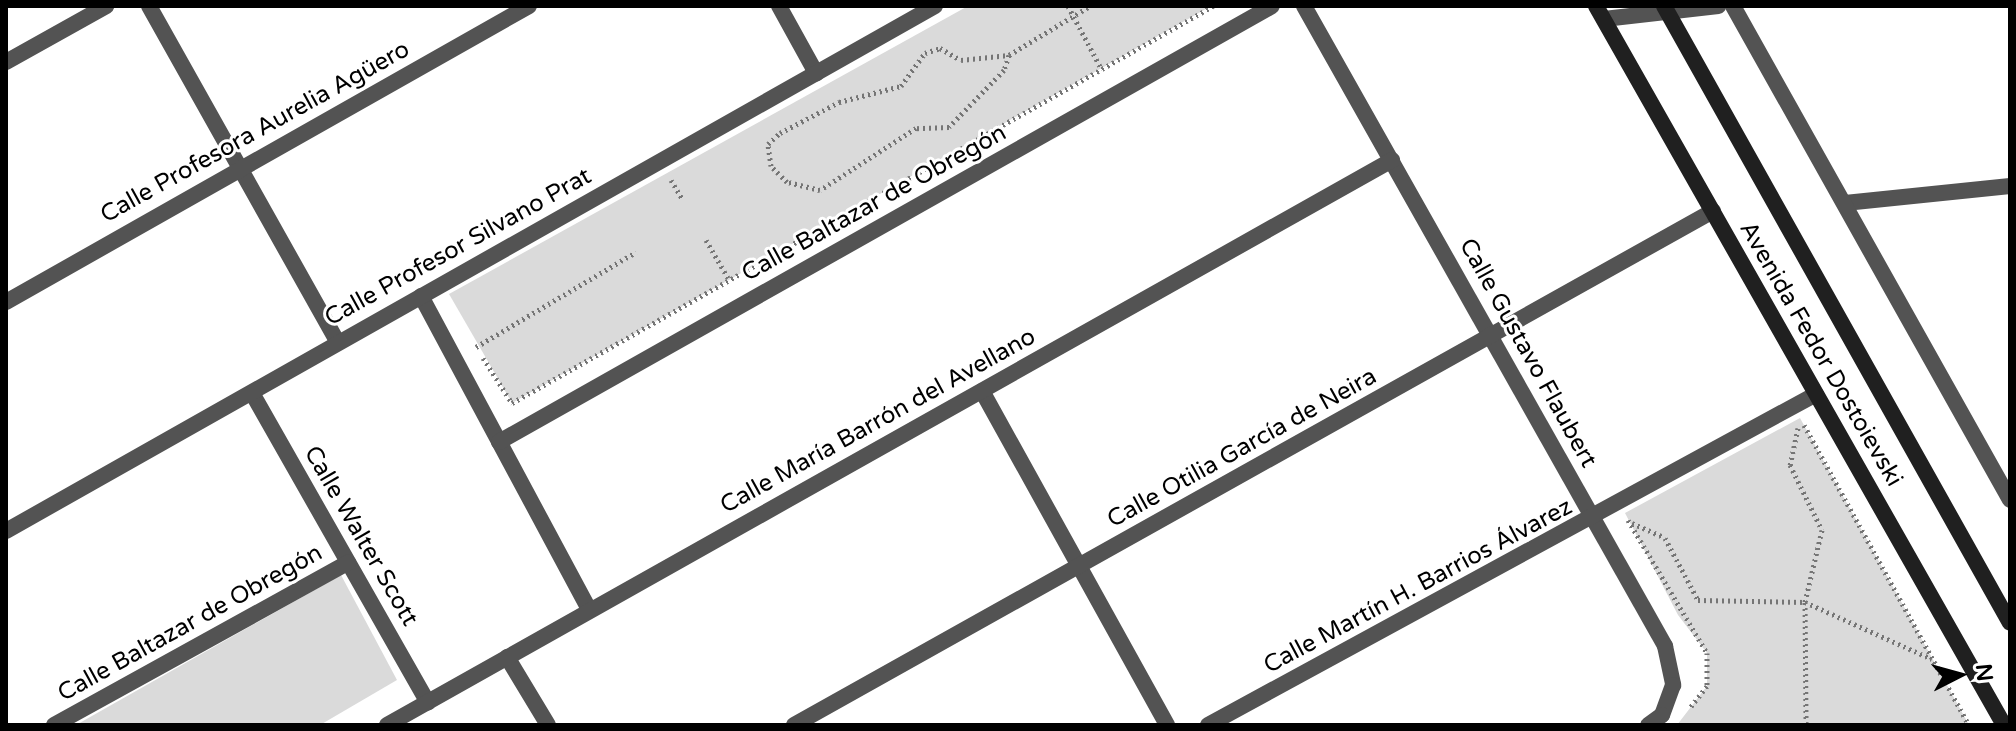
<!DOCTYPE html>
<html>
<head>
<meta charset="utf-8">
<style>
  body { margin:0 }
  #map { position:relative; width:2016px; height:731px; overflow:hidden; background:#fff; font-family:"Varela Round",sans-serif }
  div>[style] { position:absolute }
  .green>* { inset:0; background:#dadada }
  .path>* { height:5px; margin-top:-2.5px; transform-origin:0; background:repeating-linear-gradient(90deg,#757575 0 2px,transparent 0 6px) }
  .minor>* { height:16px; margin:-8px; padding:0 8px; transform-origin:8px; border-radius:8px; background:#535353 }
  .tertiary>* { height:16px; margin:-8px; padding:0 8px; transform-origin:8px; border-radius:8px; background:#535353 }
  .secondary>* { height:16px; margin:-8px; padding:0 8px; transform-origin:8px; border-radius:8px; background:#202020 }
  span { translate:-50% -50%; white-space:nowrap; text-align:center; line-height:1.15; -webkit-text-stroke:6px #fff; paint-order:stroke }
  .street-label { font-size:24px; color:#000 }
  .frame { position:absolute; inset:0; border:8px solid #000; pointer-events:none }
  .north { position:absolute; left:1920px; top:635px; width:80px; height:80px; -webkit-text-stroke:6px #fff; paint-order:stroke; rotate:84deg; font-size:22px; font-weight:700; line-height:32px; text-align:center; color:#000 }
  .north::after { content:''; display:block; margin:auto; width:28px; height:36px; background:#000; clip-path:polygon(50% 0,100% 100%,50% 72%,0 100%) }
</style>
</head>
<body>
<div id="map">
  <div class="green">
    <div style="clip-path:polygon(968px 6px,1211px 6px,512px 403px,449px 294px)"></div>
    <div style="clip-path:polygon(1800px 418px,1969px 725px,1677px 725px,1707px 686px,1707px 653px,1678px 615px,1625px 513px)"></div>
    <div style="clip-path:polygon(341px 575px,397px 680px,320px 725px,76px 725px)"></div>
  </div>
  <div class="path">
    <div style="left:1068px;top:6px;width:72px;rotate:62deg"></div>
    <div style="left:1009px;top:55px;width:16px;rotate:108deg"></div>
    <div style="left:1004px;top:70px;width:79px;rotate:134deg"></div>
    <div style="left:949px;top:127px;width:33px;rotate:178deg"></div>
    <div style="left:916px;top:128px;width:114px;rotate:147.1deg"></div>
    <div style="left:820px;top:190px;width:34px;rotate:-166deg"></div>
    <div style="left:787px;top:182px;width:23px;rotate:-135deg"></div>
    <div style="left:771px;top:166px;width:22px;rotate:-98deg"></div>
    <div style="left:768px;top:144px;width:16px;rotate:-43deg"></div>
    <div style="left:780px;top:133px;width:67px;rotate:-27.7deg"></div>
    <div style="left:839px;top:102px;width:64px;rotate:-14.5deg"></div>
    <div style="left:901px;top:86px;width:41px;rotate:-54deg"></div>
    <div style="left:925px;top:53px;width:16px;rotate:-18deg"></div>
    <div style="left:940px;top:48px;width:24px;rotate:30deg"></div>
    <div style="left:961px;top:60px;width:48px;rotate:-5.9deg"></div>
    <div style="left:1009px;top:55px;width:95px;rotate:-31.2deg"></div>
    <div style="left:671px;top:180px;width:23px;rotate:59deg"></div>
    <div style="left:706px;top:240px;width:44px;rotate:59.9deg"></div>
    <div style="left:476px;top:347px;width:186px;rotate:-30.7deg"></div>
    <div style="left:483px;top:358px;width:54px;rotate:57.2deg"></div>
    <div style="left:512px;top:403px;width:806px;rotate:-29.52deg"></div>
    <div style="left:1804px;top:425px;width:342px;rotate:61.2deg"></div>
    <div style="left:1798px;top:428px;width:38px;rotate:102deg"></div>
    <div style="left:1790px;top:465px;width:72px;rotate:63.8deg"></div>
    <div style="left:1822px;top:530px;width:74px;rotate:103.3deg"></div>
    <div style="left:1805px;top:602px;width:123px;rotate:89.5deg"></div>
    <div style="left:1628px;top:520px;width:155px;rotate:59.3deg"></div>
    <div style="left:1707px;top:653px;width:33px;rotate:90deg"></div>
    <div style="left:1707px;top:686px;width:28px;rotate:128deg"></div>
    <div style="left:1632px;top:523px;width:36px;rotate:24deg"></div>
    <div style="left:1665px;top:538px;width:70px;rotate:62deg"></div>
    <div style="left:1698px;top:600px;width:107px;rotate:1.1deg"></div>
    <div style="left:1805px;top:602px;width:139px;rotate:24.2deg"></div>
  </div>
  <div class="minor">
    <div style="left:149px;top:6px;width:386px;rotate:60.7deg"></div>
    <div style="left:779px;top:6px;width:77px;rotate:61.1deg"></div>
    <div style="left:1304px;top:6px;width:735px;rotate:60.57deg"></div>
    <div style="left:1665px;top:646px;width:40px;rotate:78deg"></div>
    <div style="left:1673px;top:685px;width:32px;rotate:110deg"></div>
    <div style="left:1662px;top:715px;width:17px;rotate:144deg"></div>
    <div style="left:1604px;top:19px;width:115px;rotate:-6.5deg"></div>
    <div style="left:6px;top:62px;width:115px;rotate:-29.2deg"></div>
    <div style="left:1845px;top:203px;width:166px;rotate:-5.9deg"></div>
    <div style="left:421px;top:296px;width:355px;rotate:61.8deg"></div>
    <div style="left:6px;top:302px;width:601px;rotate:-29.51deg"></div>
    <div style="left:982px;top:391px;width:382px;rotate:61deg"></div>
    <div style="left:252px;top:393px;width:356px;rotate:60.4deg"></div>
    <div style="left:499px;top:442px;width:887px;rotate:-29.42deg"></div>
    <div style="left:6px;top:531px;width:1067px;rotate:-29.47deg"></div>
    <div style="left:507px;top:657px;width:79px;rotate:58.9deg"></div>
    <div style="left:54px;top:725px;width:336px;rotate:-28.9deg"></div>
    <div style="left:387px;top:725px;width:1153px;rotate:-29.34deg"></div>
    <div style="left:794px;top:725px;width:1053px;rotate:-29.22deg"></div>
    <div style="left:1208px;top:725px;width:692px;rotate:-28.56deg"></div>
  </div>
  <div class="tertiary">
    <div style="left:1733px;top:6px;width:566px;rotate:60.72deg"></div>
  </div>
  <div class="secondary">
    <div style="left:1596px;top:6px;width:827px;rotate:60.43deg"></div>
    <div style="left:1664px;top:6px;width:707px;rotate:60.72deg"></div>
  </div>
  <div class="street-label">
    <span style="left:255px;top:132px;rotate:-29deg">Calle Profesora Aurelia Agüero</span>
    <span style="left:874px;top:203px;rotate:-29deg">Calle Baltazar de Obregón</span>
    <span style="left:458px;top:247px;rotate:-29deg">Calle Profesor Silvano Prat</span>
    <span style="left:1528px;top:353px;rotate:61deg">Calle Gustavo Flaubert</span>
    <span style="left:1821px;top:354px;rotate:60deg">Avenida Fedor Dostoievski</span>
    <span style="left:878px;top:421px;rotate:-29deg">Calle María Barrón del Avellano</span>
    <span style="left:1242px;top:448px;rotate:-29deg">Calle Otilia García de Neira</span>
    <span style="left:361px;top:536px;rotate:60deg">Calle Walter Scott</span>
    <span style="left:1418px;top:586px;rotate:-28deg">Calle Martín H. Barrios Álvarez</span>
    <span style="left:190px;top:623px;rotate:-29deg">Calle Baltazar de Obregón</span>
  </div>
  <div class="frame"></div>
  <div class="north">N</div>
</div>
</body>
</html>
